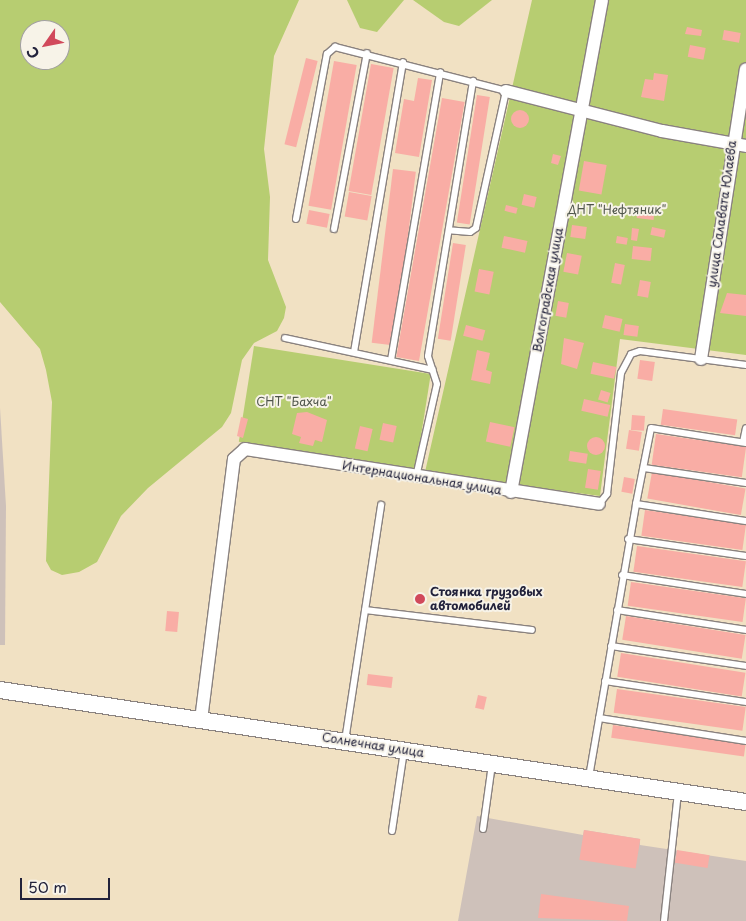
<!DOCTYPE html>
<html>
<head>
<meta charset="utf-8">
<style>
  body { margin:0 }
  #map { position:relative; width:746px; height:921px; overflow:hidden; background:#f1e1c3; font-family:"Playpen Sans",sans-serif }
  div>[style] { position:absolute }
  .industrial>* { inset:0; background:#cec1ba }
  .green>* { inset:0; background:#b7cd71; transform-origin:0 0 }
  .building>* { inset:0; background:#f9ada5; transform-origin:0 0 }
  .round { border-radius:50% }
  .roads { filter:drop-shadow(1px 0 #8a827f) drop-shadow(-1px 0 #8a827f) drop-shadow(0 1px #8a827f) drop-shadow(0 -1px #8a827f) }
  .service>* { height:6px; margin:-3px; padding:0 3px; transform-origin:3px; border-radius:3px; background:#fff }
  .minor>* { height:12px; margin:-6px; padding:0 6px; transform-origin:6px; border-radius:6px; background:#fff }
  .tertiary>* { height:16px; margin:-8px; padding:0 8px; transform-origin:8px; border-radius:8px; background:#fff }
  .dots>* { width:14px; height:14px; translate:-50% -50%; box-sizing:border-box; border:2px solid #f7f3e8; border-radius:50% }
  span { translate:-50% -50%; white-space:nowrap; text-align:center; line-height:1.15; -webkit-text-stroke:4px #f7f3e8; paint-order:stroke }
  .park-label { font-size:12px; color:#4f554b }
  .street-label { font-size:12px; color:#22223b }
  .poi-label { font-size:12px; color:#22223b; font-weight:700 }
  .left { translate:0 -50%; text-align:left }
  .north { position:absolute; left:20px; top:20px; width:50px; height:50px; box-sizing:border-box; background:#f7f3e8; border:1px solid #a29fa3; border-radius:50%; rotate:237deg; font-size:14px; font-weight:700; line-height:20px; text-align:center; color:#22223b }
  .north::after { content:''; display:block; margin:auto; width:18px; height:22px; background:#d1495b; clip-path:polygon(50% 0,100% 100%,50% 72%,0 100%) }
  .scale { position:absolute; left:20px; top:878px; width:90px; height:22px; box-sizing:border-box; border:2px solid #22223b; border-top:0; padding-left:6px; font-size:15px; line-height:18px; white-space:nowrap; color:#22223b; -webkit-text-stroke:4px #f7f3e8; paint-order:stroke }
</style>
</head>
<body>
<div id="map">
  <div class="industrial">
    <div style="clip-path:polygon(0 408px,6px 506px,5px 645px,0 645px)"></div>
    <div style="clip-path:polygon(477px 816px,583px 835px,584px 830px,640px 839px,640px 845px,746px 861px,746px 921px,458px 921px)"></div>
  </div>
  <div class="green">
    <div style="clip-path:polygon(evenodd,0 0,299px 0,274px 56px,264px 149px,270px 197px,268px 260px,286px 307px,284px 318px,277px 331px,254px 343px,242px 360px,231px 413px,222px 427px,148px 488px,121px 516px,97px 562px,79px 572px,62px 575px,51px 570px,46px 561px,52px 402px,46px 370px,40px 349px,0 302px,0 0,30px 30px,60px 30px,60px 60px,30px 60px,30px 30px)"></div>
    <div style="clip-path:polygon(347px 0,404px 0,377px 32px,360px 28px)"></div>
    <div style="clip-path:polygon(413px 0,492px 0,459px 26px,444px 22px)"></div>
    <div style="clip-path:polygon(532px 0,746px 0,746px 355px,620px 339px,600px 496px,425px 472px)"></div>
    <div style="left:254px;top:346px;width:179px;height:97px;rotate:9deg"></div>
  </div>
  <div class="building">
    <div style="clip-path:polygon(687px 27px,702px 30px,701px 36px,685px 34px)"></div>
    <div style="left:724px;top:30px;width:17px;height:10px;rotate:10deg"></div>
    <div style="left:690px;top:45px;width:16px;height:12px;rotate:11deg"></div>
    <div style="left:306px;top:58px;width:12px;height:89px;rotate:14deg"></div>
    <div style="left:334px;top:61px;width:23px;height:147px;rotate:10deg"></div>
    <div style="left:371px;top:64px;width:23px;height:129px;rotate:10deg"></div>
    <div style="clip-path:polygon(654px 73px,668px 75px,664px 101px,641px 97px,645px 79px,653px 80px)"></div>
    <div style="clip-path:polygon(418px 78px,432px 80px,419px 157px,395px 153px,404px 99px,414px 101px)"></div>
    <div style="left:477px;top:95px;width:13px;height:129px;rotate:9deg"></div>
    <div style="left:442px;top:98px;width:23px;height:263px;rotate:10deg"></div>
    <div class="round" style="left:511px;top:110px;width:18px;height:18px"></div>
    <div style="clip-path:polygon(553px 154px,561px 156px,558px 165px,551px 163px)"></div>
    <div style="left:584px;top:161px;width:23px;height:30px;rotate:10deg"></div>
    <div style="left:393px;top:169px;width:23px;height:175px;rotate:7deg"></div>
    <div style="left:349px;top:192px;width:23px;height:25px;rotate:10deg"></div>
    <div style="left:524px;top:194px;width:13px;height:11px;rotate:13deg"></div>
    <div style="left:506px;top:205px;width:12px;height:6px;rotate:14deg"></div>
    <div style="left:638px;top:207px;width:17px;height:11px;rotate:7deg"></div>
    <div style="left:309px;top:210px;width:21px;height:14px;rotate:11deg"></div>
    <div style="left:572px;top:225px;width:15px;height:12px;rotate:8deg"></div>
    <div style="left:652px;top:227px;width:14px;height:8px;rotate:12deg"></div>
    <div style="clip-path:polygon(632px 228px,639px 229px,637px 241px,631px 240px)"></div>
    <div style="left:504px;top:236px;width:24px;height:12px;rotate:12deg"></div>
    <div style="left:617px;top:236px;width:11px;height:7px;rotate:10deg"></div>
    <div style="left:453px;top:243px;width:13px;height:97px;rotate:9deg"></div>
    <div style="left:633px;top:246px;width:19px;height:13px;rotate:6deg"></div>
    <div style="left:567px;top:253px;width:15px;height:19px;rotate:11deg"></div>
    <div style="left:615px;top:263px;width:10px;height:20px;rotate:11deg"></div>
    <div style="left:479px;top:269px;width:15px;height:23px;rotate:11deg"></div>
    <div style="left:640px;top:280px;width:11px;height:16px;rotate:10deg"></div>
    <div style="clip-path:polygon(727px 293px,746px 295px,746px 316px,720px 313px)"></div>
    <div style="left:558px;top:301px;width:11px;height:15px;rotate:10deg"></div>
    <div style="left:605px;top:315px;width:18px;height:13px;rotate:13deg"></div>
    <div style="left:625px;top:324px;width:14px;height:11px;rotate:8deg"></div>
    <div style="left:466px;top:325px;width:20px;height:11px;rotate:15deg"></div>
    <div style="clip-path:polygon(564px 338px,584px 343px,577px 369px,561px 364px)"></div>
    <div style="clip-path:polygon(477px 350px,490px 353px,486px 370px,492px 372px,490px 384px,471px 380px)"></div>
    <div style="left:640px;top:360px;width:15px;height:19px;rotate:8deg"></div>
    <div style="left:593px;top:362px;width:24px;height:12px;rotate:12deg"></div>
    <div style="left:601px;top:390px;width:10px;height:10px;rotate:17deg"></div>
    <div style="left:584px;top:399px;width:27px;height:12px;rotate:13deg"></div>
    <div style="left:663px;top:409px;width:75px;height:16px;rotate:8deg"></div>
    <div style="clip-path:polygon(307px 412px,327px 420px,322px 442px,315px 440px,313px 446px,299px 443px,301px 437px,292px 434px,297px 413px)"></div>
    <div style="left:632px;top:415px;width:13px;height:15px;rotate:4deg"></div>
    <div style="clip-path:polygon(241px 417px,248px 419px,243px 438px,237px 436px)"></div>
    <div style="left:490px;top:422px;width:25px;height:20px;rotate:12deg"></div>
    <div style="left:383px;top:423px;width:14px;height:17px;rotate:12deg"></div>
    <div style="left:360px;top:426px;width:13px;height:23px;rotate:13deg"></div>
    <div style="left:629px;top:430px;width:13px;height:19px;rotate:9deg"></div>
    <div style="left:656px;top:434px;width:91px;height:31px;rotate:8deg"></div>
    <div class="round" style="left:587px;top:437px;width:18px;height:18px"></div>
    <div style="left:570px;top:451px;width:18px;height:10px;rotate:9deg"></div>
    <div style="left:588px;top:469px;width:13px;height:19px;rotate:9deg"></div>
    <div style="left:652px;top:472px;width:95px;height:27px;rotate:10deg"></div>
    <div style="left:624px;top:477px;width:11px;height:15px;rotate:10deg"></div>
    <div style="left:645px;top:510px;width:102px;height:26px;rotate:8deg"></div>
    <div style="left:637px;top:546px;width:110px;height:26px;rotate:8deg"></div>
    <div style="left:631px;top:582px;width:116px;height:24px;rotate:8deg"></div>
    <div style="left:167px;top:611px;width:12px;height:20px;rotate:5deg"></div>
    <div style="left:626px;top:616px;width:121px;height:24px;rotate:9deg"></div>
    <div style="left:621px;top:653px;width:126px;height:24px;rotate:9deg"></div>
    <div style="left:368px;top:674px;width:25px;height:11px;rotate:7deg"></div>
    <div style="left:617px;top:689px;width:130px;height:24px;rotate:8deg"></div>
    <div style="left:478px;top:695px;width:9px;height:13px;rotate:13deg"></div>
    <div style="left:613px;top:725px;width:134px;height:13px;rotate:8deg"></div>
    <div style="left:584px;top:830px;width:57px;height:30px;rotate:9deg"></div>
    <div style="left:677px;top:850px;width:33px;height:13px;rotate:9deg"></div>
    <div style="clip-path:polygon(541px 894px,629px 906px,627px 921px,538px 918px)"></div>
  </div>
  <div class="roads">
    <div class="service">
      <div style="left:296px;top:219px;width:168px;rotate:-79.4deg"></div>
      <div style="left:327px;top:54px;width:11px;rotate:-41deg"></div>
      <div style="left:335px;top:47px;width:177px;rotate:14.4deg"></div>
      <div style="left:506px;top:91px;width:140px;rotate:102.4deg"></div>
      <div style="left:476px;top:228px;width:7px;rotate:146deg"></div>
      <div style="left:470px;top:232px;width:21px;rotate:-175deg"></div>
      <div style="left:334px;top:229px;width:179px;rotate:-79.4deg"></div>
      <div style="left:285px;top:338px;width:151px;rotate:12.2deg"></div>
      <div style="left:354px;top:352px;width:294px;rotate:-80.4deg"></div>
      <div style="left:391px;top:360px;width:292px;rotate:-80.3deg"></div>
      <div style="left:743px;top:442px;width:14px;rotate:-78deg"></div>
      <div style="left:644px;top:468px;width:103px;rotate:8.4deg"></div>
      <div style="left:416px;top:477px;width:95px;rotate:-77.3deg"></div>
      <div style="left:437px;top:384px;width:29px;rotate:-108deg"></div>
      <div style="left:428px;top:356px;width:279px;rotate:-80.7deg"></div>
      <div style="left:599px;top:504px;width:13px;rotate:-51deg"></div>
      <div style="left:607px;top:494px;width:122px;rotate:-83.4deg"></div>
      <div style="left:621px;top:373px;width:21px;rotate:-62deg"></div>
      <div style="left:631px;top:354px;width:9px;rotate:-18deg"></div>
      <div style="left:640px;top:351px;width:107px;rotate:7.5deg"></div>
      <div style="left:636px;top:504px;width:77px;rotate:-78.8deg"></div>
      <div style="left:651px;top:428px;width:96px;rotate:9deg"></div>
      <div style="left:628px;top:539px;width:119px;rotate:8.2deg"></div>
      <div style="left:622px;top:575px;width:125px;rotate:8.7deg"></div>
      <div style="left:365px;top:610px;width:168px;rotate:6.8deg"></div>
      <div style="left:617px;top:610px;width:131px;rotate:8.8deg"></div>
      <div style="left:611px;top:646px;width:136px;rotate:8.4deg"></div>
      <div style="left:605px;top:681px;width:143px;rotate:8.5deg"></div>
      <div style="left:599px;top:718px;width:149px;rotate:8.9deg"></div>
      <div style="left:345px;top:741px;width:239px;rotate:-81.3deg"></div>
      <div style="left:589px;top:777px;width:277px;rotate:-80.2deg"></div>
      <div style="left:636px;top:504px;width:111px;rotate:8.8deg"></div>
      <div style="left:483px;top:829px;width:66px;rotate:-82.1deg"></div>
      <div style="left:392px;top:831px;width:81px;rotate:-81.5deg"></div>
      <div style="left:664px;top:921px;width:129px;rotate:-83.8deg"></div>
    </div>
    <div class="minor">
      <div style="left:506px;top:91px;width:161px;rotate:14.4deg"></div>
      <div style="left:662px;top:131px;width:85px;rotate:10.1deg"></div>
      <div style="left:701px;top:359px;width:293px;rotate:-81.2deg"></div>
      <div style="left:511px;top:492px;width:500px;rotate:-79.52deg"></div>
      <div style="left:201px;top:720px;width:263px;rotate:-82.8deg"></div>
      <div style="left:234px;top:459px;width:15px;rotate:-42deg"></div>
      <div style="left:245px;top:449px;width:358px;rotate:8.8deg"></div>
    </div>
    <div class="tertiary">
      <div style="left:0;top:690px;width:754px;rotate:8.54deg"></div>
    </div>
  </div>
  <div class="dots">
    <div style="left:420px;top:599px;background:#d1495b"></div>
  </div>
  <div class="park-label">
    <span style="left:617px;top:210px">ДНТ "Нефтяник"</span>
    <span style="left:294px;top:402px">СНТ "Бахча"</span>
  </div>
  <div class="street-label">
    <span style="left:722px;top:214px;rotate:-82deg">улица Салавата Юлаева</span>
    <span style="left:548px;top:290px;rotate:-80deg">Волгоградская улица</span>
    <span style="left:422px;top:478px;rotate:9deg">Интернациональная улица</span>
    <span style="left:373px;top:745px;rotate:9deg">Солнечная улица</span>
  </div>
  <div class="poi-label">
    <span class="left" style="left:430px;top:599px">Стоянка грузовых<br>автомобилей</span>
  </div>
  <div class="north">С</div>
  <div class="scale">50 m</div>
</div>
</body>
</html>
